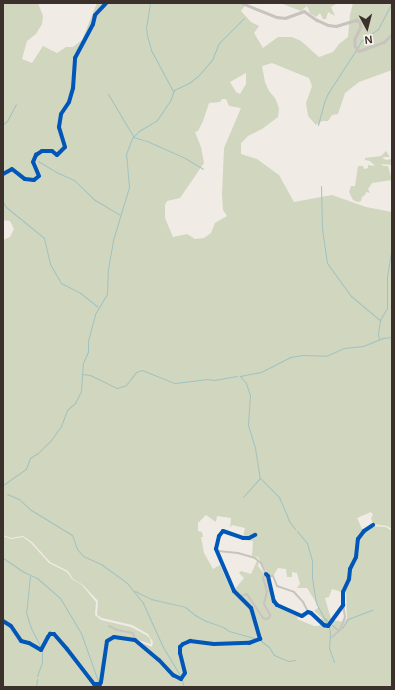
<!DOCTYPE html>
<html>
<head>
<meta charset="utf-8">
<style>
  body { margin:0 }
  #map { position:relative; width:395px; height:690px; overflow:hidden; background:#f0ebe5; font-family:Helvetica,sans-serif }
  div>[style] { position:absolute }
  .green>* { inset:0; background:#d1d6bf }
  .stream>* { height:1px; margin:-0.5px; padding:0 0.5px; transform-origin:0.5px; border-radius:0.5px; background:#a1c2c1 }
  .minor>* { height:2px; margin:-1px; padding:0 1px; transform-origin:1px; border-radius:1px; background:#c9c3be }
  .tertiary>* { height:2.5px; margin:-1.25px; padding:0 1.25px; transform-origin:1.25px; border-radius:1.25px; background:#c9c3be }
  .cycleway>* { height:4px; margin:-2px; padding:0 2px; transform-origin:2px; border-radius:2px; background:#0057b8 }
  span { translate:-50% -50%; white-space:nowrap; text-align:center; line-height:1.15; -webkit-text-stroke:3px #fbf5ee; paint-order:stroke }
  .frame { position:absolute; inset:0; border:4px solid #3b302b; pointer-events:none }
  .north { position:absolute; left:347px; top:8px; width:40px; height:40px; -webkit-text-stroke:3px #fbf5ee; paint-order:stroke; rotate:173deg; font-size:11px; font-weight:700; line-height:16px; text-align:center; color:#3b302b }
  .north::after { content:''; display:block; margin:auto; width:14px; height:18px; background:#3b302b; clip-path:polygon(50% 0,100% 100%,50% 72%,0 100%) }
</style>
</head>
<body>
<div id="map">
  <div class="green">
    <div style="clip-path:polygon(evenodd,3px 3px,38px 3px,43px 16px,42px 24px,36px 34px,27px 41px,22px 59px,32px 63px,43px 46px,57px 53px,66px 47px,73px 47px,82px 40px,97px 3px,247px 3px,241px 11px,251px 22px,259px 26px,254px 33px,263px 48px,278px 37px,292px 37px,301px 41px,319px 57px,333px 52px,339px 44px,348px 37px,350px 15px,353px 3px,392px 3px,392px 70px,359px 82px,345px 93px,338px 114px,332px 115px,328px 121px,322px 121px,316px 125px,308px 116px,306px 103px,312px 86px,309px 78px,272px 63px,262px 66px,265px 82px,269px 91px,275px 98px,279px 108px,278px 117px,262px 129px,248px 136px,241px 143px,241px 154px,257px 159px,279px 175px,294px 202px,332px 195px,366px 207px,392px 212px,392px 529px,387px 526px,373px 524px,371px 518px,373px 515px,371px 512px,357px 518px,363px 531px,357px 539px,355px 557px,348px 579px,342px 592px,332px 589px,329px 597px,325px 598px,331px 619px,328px 625px,325px 625px,321px 620px,322px 618px,314px 611px,319px 607px,307px 588px,297px 588px,300px 584px,297px 573px,292px 572px,292px 577px,287px 577px,286px 569px,278px 568px,273px 576px,268px 575px,258px 557px,252px 556px,253px 541px,243px 540px,248px 538px,243px 537px,245px 528px,232px 525px,230px 528px,231px 518px,217px 516px,216px 522px,206px 515px,198px 523px,198px 531px,202px 532px,203px 537px,201px 537px,204px 553px,213px 569px,220px 565px,231px 590px,251px 608px,259px 639px,249px 642px,214px 643px,190px 641px,183px 643px,179px 647px,184px 673px,181px 678px,174px 674px,160px 659px,138px 641px,152px 647px,153px 642px,148px 634px,132px 625px,102px 618px,97px 615px,98px 601px,83px 585px,73px 579px,68px 571px,50px 562px,32px 542px,23px 536px,11px 538px,3px 535px,3px 240px,10px 237px,14px 229px,10px 221px,3px 220px,3px 3px,246px 73px,246px 84px,240px 94px,236px 92px,230px 82px,246px 73px,3px 3px,222px 99px,226px 99px,229px 106px,241px 108px,224px 148px,222px 194px,223px 210px,227px 216px,215px 223px,211px 233px,204px 238px,195px 239px,187px 234px,173px 237px,165px 218px,165px 205px,167px 201px,180px 198px,204px 163px,201px 147px,195px 132px,198px 131px,203px 121px,209px 103px,220px 102px,222px 99px)"></div>
    <div style="clip-path:polygon(280px 3px,338px 3px,331px 7px,335px 16px,328px 12px,326px 19px,323px 19px,320px 13px,316px 17px,310px 13px,307px 6px,301px 11px)"></div>
    <div style="clip-path:polygon(386px 151px,390px 157px,382px 157px,386px 160px,391px 159px,392px 165px,381px 164px,384px 166px,388px 166px,392px 180px,372px 183px,368px 189px,370px 193px,366px 192px,365px 195px,362px 197px,361px 201px,358px 202px,353px 200px,349px 192px,351px 186px,355px 186px,358px 166px,363px 166px,364px 169px,368px 168px,368px 165px,375px 166px,370px 161px,365px 160px,365px 158px,381px 156px)"></div>
    <div style="clip-path:polygon(373px 526px,386px 527px,392px 531px,392px 687px,3px 687px,3px 536px,11px 539px,23px 537px,31px 543px,49px 563px,67px 572px,72px 579px,82px 585px,96px 602px,95px 615px,101px 620px,131px 627px,146px 635px,150px 638px,151px 644px,138px 640px,134px 639px,134px 641px,159px 660px,179px 680px,184px 678px,186px 673px,181px 653px,183px 644px,190px 642px,214px 644px,249px 644px,259px 642px,261px 640px,252px 607px,234px 590px,244px 578px,239px 573px,241px 571px,251px 574px,257px 561px,259px 561px,258px 566px,267px 577px,271px 596px,270px 597px,277px 607px,299px 616px,297px 619px,314px 626px,319px 626px,321px 622px,326px 627px,332px 624px,333px 620px,343px 622px,347px 618px,346px 593px,343px 592px,350px 579px,350px 570px,354px 563px,359px 539px,364px 532px)"></div>
  </div>
  <div class="stream">
    <div style="left:150px;top:3px;width:25px;rotate:99deg"></div>
    <div style="left:146px;top:28px;width:7px;rotate:82deg"></div>
    <div style="left:147px;top:35px;width:16px;rotate:75deg"></div>
    <div style="left:151px;top:50px;width:47px;rotate:61.8deg"></div>
    <div style="left:358px;top:47px;width:7px;rotate:-63deg"></div>
    <div style="left:361px;top:41px;width:21px;rotate:-35deg"></div>
    <div style="left:378px;top:29px;width:30px;rotate:-62deg"></div>
    <div style="left:108px;top:94px;width:49px;rotate:59.2deg"></div>
    <div style="left:3px;top:124px;width:5px;rotate:-37deg"></div>
    <div style="left:7px;top:121px;width:19px;rotate:-62deg"></div>
    <div style="left:318px;top:125px;width:24px;rotate:-75deg"></div>
    <div style="left:324px;top:102px;width:10px;rotate:-66deg"></div>
    <div style="left:328px;top:93px;width:51px;rotate:-56.9deg"></div>
    <div style="left:133px;top:137px;width:15px;rotate:16deg"></div>
    <div style="left:147px;top:141px;width:42px;rotate:24.1deg"></div>
    <div style="left:185px;top:158px;width:21px;rotate:31deg"></div>
    <div style="left:38px;top:161px;width:21px;rotate:31deg"></div>
    <div style="left:56px;top:172px;width:20px;rotate:24deg"></div>
    <div style="left:74px;top:180px;width:29px;rotate:44deg"></div>
    <div style="left:95px;top:200px;width:29px;rotate:31deg"></div>
    <div style="left:321px;top:186px;width:42px;rotate:88.6deg"></div>
    <div style="left:322px;top:228px;width:35px;rotate:82deg"></div>
    <div style="left:327px;top:263px;width:41px;rotate:54deg"></div>
    <div style="left:351px;top:296px;width:38px;rotate:40deg"></div>
    <div style="left:3px;top:202px;width:6px;rotate:59deg"></div>
    <div style="left:6px;top:207px;width:49px;rotate:39.2deg"></div>
    <div style="left:44px;top:238px;width:27px;rotate:77deg"></div>
    <div style="left:50px;top:264px;width:22px;rotate:60deg"></div>
    <div style="left:61px;top:283px;width:20px;rotate:27deg"></div>
    <div style="left:79px;top:292px;width:24px;rotate:38deg"></div>
    <div style="left:378px;top:334px;width:14px;rotate:-82deg"></div>
    <div style="left:380px;top:320px;width:14px;rotate:-60deg"></div>
    <div style="left:387px;top:308px;width:31px;rotate:-90deg"></div>
    <div style="left:387px;top:277px;width:31px;rotate:-81deg"></div>
    <div style="left:378px;top:335px;width:4px;rotate:76deg"></div>
    <div style="left:82px;top:374px;width:8px;rotate:7deg"></div>
    <div style="left:90px;top:375px;width:30px;rotate:26deg"></div>
    <div style="left:117px;top:388px;width:9px;rotate:-18deg"></div>
    <div style="left:126px;top:385px;width:16px;rotate:-52deg"></div>
    <div style="left:136px;top:372px;width:6px;rotate:-18deg"></div>
    <div style="left:142px;top:370px;width:35px;rotate:22deg"></div>
    <div style="left:175px;top:383px;width:31px;rotate:-7deg"></div>
    <div style="left:206px;top:379px;width:8px;rotate:7deg"></div>
    <div style="left:214px;top:380px;width:23px;rotate:-10deg"></div>
    <div style="left:240px;top:376px;width:9px;rotate:49deg"></div>
    <div style="left:246px;top:383px;width:13px;rotate:72deg"></div>
    <div style="left:250px;top:395px;width:30px;rotate:94deg"></div>
    <div style="left:248px;top:425px;width:24px;rotate:73deg"></div>
    <div style="left:255px;top:448px;width:30px;rotate:81deg"></div>
    <div style="left:260px;top:478px;width:27px;rotate:45deg"></div>
    <div style="left:279px;top:497px;width:26px;rotate:67deg"></div>
    <div style="left:289px;top:521px;width:10px;rotate:53deg"></div>
    <div style="left:240px;top:376px;width:21px;rotate:-11deg"></div>
    <div style="left:261px;top:372px;width:33px;rotate:-27deg"></div>
    <div style="left:290px;top:357px;width:13px;rotate:-9deg"></div>
    <div style="left:303px;top:355px;width:23px;rotate:2deg"></div>
    <div style="left:326px;top:356px;width:20px;rotate:-24deg"></div>
    <div style="left:344px;top:348px;width:19px;rotate:-6deg"></div>
    <div style="left:363px;top:346px;width:22px;rotate:-22deg"></div>
    <div style="left:383px;top:338px;width:9px;rotate:-6deg"></div>
    <div style="left:3px;top:485px;width:28px;rotate:-35deg"></div>
    <div style="left:26px;top:469px;width:12px;rotate:-70deg"></div>
    <div style="left:30px;top:458px;width:9px;rotate:-32deg"></div>
    <div style="left:38px;top:453px;width:18px;rotate:-45deg"></div>
    <div style="left:51px;top:440px;width:17px;rotate:-54deg"></div>
    <div style="left:61px;top:426px;width:17px;rotate:-69deg"></div>
    <div style="left:67px;top:410px;width:11px;rotate:-41deg"></div>
    <div style="left:75px;top:403px;width:13px;rotate:-63deg"></div>
    <div style="left:81px;top:391px;width:28px;rotate:-86deg"></div>
    <div style="left:83px;top:363px;width:12px;rotate:-66deg"></div>
    <div style="left:88px;top:352px;width:11px;rotate:-90deg"></div>
    <div style="left:88px;top:341px;width:28px;rotate:-75deg"></div>
    <div style="left:95px;top:314px;width:23px;rotate:-59deg"></div>
    <div style="left:107px;top:294px;width:25px;rotate:-88deg"></div>
    <div style="left:108px;top:269px;width:29px;rotate:-80deg"></div>
    <div style="left:113px;top:240px;width:55px;rotate:-73.2deg"></div>
    <div style="left:129px;top:187px;width:33px;rotate:-95deg"></div>
    <div style="left:126px;top:154px;width:17px;rotate:-69deg"></div>
    <div style="left:132px;top:138px;width:10px;rotate:-45deg"></div>
    <div style="left:139px;top:131px;width:21px;rotate:-31deg"></div>
    <div style="left:157px;top:120px;width:23px;rotate:-56deg"></div>
    <div style="left:170px;top:101px;width:12px;rotate:-70deg"></div>
    <div style="left:174px;top:90px;width:17px;rotate:-25deg"></div>
    <div style="left:189px;top:83px;width:11px;rotate:-38deg"></div>
    <div style="left:198px;top:76px;width:21px;rotate:-49deg"></div>
    <div style="left:212px;top:60px;width:18px;rotate:-68deg"></div>
    <div style="left:219px;top:43px;width:35px;rotate:-45deg"></div>
    <div style="left:7px;top:494px;width:13px;rotate:23deg"></div>
    <div style="left:19px;top:499px;width:16px;rotate:43deg"></div>
    <div style="left:31px;top:510px;width:48px;rotate:31.4deg"></div>
    <div style="left:72px;top:535px;width:15px;rotate:70deg"></div>
    <div style="left:77px;top:549px;width:9px;rotate:49deg"></div>
    <div style="left:83px;top:556px;width:20px;rotate:24deg"></div>
    <div style="left:101px;top:564px;width:32px;rotate:36deg"></div>
    <div style="left:127px;top:583px;width:26px;rotate:51deg"></div>
    <div style="left:143px;top:603px;width:48px;rotate:65.6deg"></div>
    <div style="left:163px;top:647px;width:35px;rotate:59deg"></div>
    <div style="left:243px;top:497px;width:25px;rotate:-48deg"></div>
    <div style="left:297px;top:531px;width:16px;rotate:50deg"></div>
    <div style="left:307px;top:543px;width:18px;rotate:74deg"></div>
    <div style="left:312px;top:560px;width:18px;rotate:90deg"></div>
    <div style="left:312px;top:578px;width:25px;rotate:81deg"></div>
    <div style="left:316px;top:603px;width:24px;rotate:62deg"></div>
    <div style="left:3px;top:558px;width:25px;rotate:34deg"></div>
    <div style="left:24px;top:572px;width:14px;rotate:25deg"></div>
    <div style="left:37px;top:578px;width:30px;rotate:41deg"></div>
    <div style="left:60px;top:598px;width:41px;rotate:59deg"></div>
    <div style="left:81px;top:633px;width:51px;rotate:70.5deg"></div>
    <div style="left:30px;top:576px;width:36px;rotate:96deg"></div>
    <div style="left:26px;top:612px;width:17px;rotate:73deg"></div>
    <div style="left:31px;top:628px;width:22px;rotate:63deg"></div>
    <div style="left:135px;top:591px;width:18px;rotate:27deg"></div>
    <div style="left:151px;top:599px;width:35px;rotate:13deg"></div>
    <div style="left:185px;top:607px;width:13px;rotate:39deg"></div>
    <div style="left:195px;top:615px;width:13px;rotate:29deg"></div>
    <div style="left:206px;top:621px;width:18px;rotate:19deg"></div>
    <div style="left:223px;top:627px;width:7px;rotate:34deg"></div>
    <div style="left:229px;top:631px;width:29px;rotate:16deg"></div>
    <div style="left:325px;top:618px;width:6px;rotate:51deg"></div>
    <div style="left:332px;top:625px;width:8px;rotate:40deg"></div>
    <div style="left:329px;top:627px;width:7px;rotate:82deg"></div>
    <div style="left:330px;top:634px;width:14px;rotate:94deg"></div>
    <div style="left:329px;top:648px;width:15px;rotate:70deg"></div>
    <div style="left:342px;top:628px;width:11px;rotate:-56deg"></div>
    <div style="left:348px;top:619px;width:26px;rotate:-21deg"></div>
    <div style="left:261px;top:641px;width:10px;rotate:37deg"></div>
    <div style="left:269px;top:647px;width:9px;rotate:58deg"></div>
    <div style="left:274px;top:655px;width:15px;rotate:23deg"></div>
    <div style="left:288px;top:661px;width:7px;rotate:-8deg"></div>
    <div style="left:37px;top:676px;width:15px;rotate:-70deg"></div>
    <div style="left:42px;top:662px;width:10px;rotate:-90deg"></div>
    <div style="left:182px;top:681px;width:6px;rotate:72deg"></div>
    <div style="left:36px;top:687px;width:8px;rotate:-83deg"></div>
    <div style="left:99px;top:687px;width:1px;rotate:-90deg"></div>
  </div>
  <div class="minor">
    <div style="left:218px;top:551px;width:20px;rotate:6deg"></div>
    <div style="left:238px;top:553px;width:18px;rotate:16deg"></div>
    <div style="left:255px;top:558px;width:8px;rotate:40deg"></div>
    <div style="left:261px;top:563px;width:12px;rotate:66deg"></div>
    <div style="left:266px;top:574px;width:5px;rotate:127deg"></div>
    <div style="left:263px;top:578px;width:14px;rotate:73deg"></div>
    <div style="left:267px;top:591px;width:13px;rotate:103deg"></div>
    <div style="left:264px;top:604px;width:13px;rotate:61deg"></div>
    <div style="left:270px;top:615px;width:3px;rotate:108deg"></div>
    <div style="left:269px;top:618px;width:3px;rotate:162deg"></div>
    <div style="left:266px;top:619px;width:3px;rotate:-162deg"></div>
    <div style="left:263px;top:618px;width:29px;rotate:-124deg"></div>
    <div style="left:247px;top:594px;width:6px;rotate:162deg"></div>
    <div style="left:266px;top:574px;width:3px;rotate:45deg"></div>
    <div style="left:268px;top:576px;width:26px;rotate:77deg"></div>
    <div style="left:274px;top:601px;width:5px;rotate:53deg"></div>
    <div style="left:277px;top:605px;width:27px;rotate:24deg"></div>
    <div style="left:302px;top:616px;width:7px;rotate:-34deg"></div>
    <div style="left:308px;top:612px;width:3px;rotate:18deg"></div>
    <div style="left:311px;top:613px;width:20px;rotate:41deg"></div>
    <div style="left:326px;top:626px;width:4px;rotate:-27deg"></div>
    <div style="left:330px;top:624px;width:7px;rotate:-56deg"></div>
    <div style="left:268px;top:576px;width:5px"></div>
    <div style="left:273px;top:576px;width:11px;rotate:68deg"></div>
    <div style="left:277px;top:586px;width:18px;rotate:19deg"></div>
    <div style="left:294px;top:592px;width:13px;rotate:48deg"></div>
    <div style="left:303px;top:602px;width:11px;rotate:63deg"></div>
    <div style="left:335px;top:616px;width:14px;rotate:-54deg"></div>
    <div style="left:343px;top:605px;width:13px;rotate:-90deg"></div>
    <div style="left:343px;top:592px;width:14px;rotate:-65deg"></div>
    <div style="left:349px;top:579px;width:10px;rotate:-84deg"></div>
    <div style="left:350px;top:569px;width:13px;rotate:-63deg"></div>
    <div style="left:356px;top:557px;width:18px;rotate:-84deg"></div>
    <div style="left:358px;top:539px;width:10px;rotate:-53deg"></div>
    <div style="left:364px;top:531px;width:11px;rotate:-34deg"></div>
    <div style="left:3px;top:621px;width:9px;rotate:32deg"></div>
    <div style="left:11px;top:626px;width:18px;rotate:56deg"></div>
    <div style="left:21px;top:641px;width:8px;rotate:14deg"></div>
    <div style="left:29px;top:643px;width:14px;rotate:30deg"></div>
    <div style="left:41px;top:650px;width:15px;rotate:-62deg"></div>
    <div style="left:48px;top:637px;width:4px;rotate:-56deg"></div>
    <div style="left:50px;top:634px;width:4px"></div>
    <div style="left:54px;top:634px;width:20px;rotate:49deg"></div>
    <div style="left:67px;top:649px;width:44px;rotate:52.4deg"></div>
    <div style="left:94px;top:684px;width:6px"></div>
    <div style="left:100px;top:684px;width:2px;rotate:-63deg"></div>
    <div style="left:101px;top:682px;width:41px;rotate:-81.7deg"></div>
    <div style="left:107px;top:641px;width:8px;rotate:-30deg"></div>
    <div style="left:114px;top:637px;width:21px;rotate:8deg"></div>
    <div style="left:135px;top:640px;width:31px;rotate:40deg"></div>
    <div style="left:159px;top:660px;width:21px;rotate:47deg"></div>
    <div style="left:173px;top:675px;width:9px;rotate:27deg"></div>
    <div style="left:181px;top:679px;width:7px;rotate:-56deg"></div>
    <div style="left:185px;top:673px;width:21px;rotate:-104deg"></div>
    <div style="left:180px;top:653px;width:6px;rotate:-90deg"></div>
    <div style="left:180px;top:647px;width:4px;rotate:-45deg"></div>
    <div style="left:183px;top:644px;width:8px;rotate:-23deg"></div>
    <div style="left:190px;top:641px;width:24px;rotate:7deg"></div>
    <div style="left:214px;top:644px;width:35px;rotate:-2deg"></div>
    <div style="left:249px;top:643px;width:12px;rotate:-20deg"></div>
    <div style="left:260px;top:639px;width:32px;rotate:-106deg"></div>
    <div style="left:251px;top:608px;width:24px;rotate:-135deg"></div>
    <div style="left:234px;top:591px;width:46px;rotate:-113.2deg"></div>
    <div style="left:216px;top:549px;width:13px;rotate:-77deg"></div>
    <div style="left:219px;top:536px;width:6px;rotate:-51deg"></div>
    <div style="left:223px;top:531px;width:21px;rotate:19deg"></div>
    <div style="left:243px;top:538px;width:6px"></div>
    <div style="left:249px;top:538px;width:7px;rotate:-27deg"></div>
    <div style="left:109px;top:626px;width:9px;rotate:27deg"></div>
    <div style="left:117px;top:630px;width:16px;rotate:11deg"></div>
    <div style="left:133px;top:633px;width:7px;rotate:74deg"></div>
    <div style="left:332px;top:637px;width:11px;rotate:-41deg"></div>
    <div style="left:340px;top:630px;width:14px;rotate:-69deg"></div>
    <div style="left:345px;top:617px;width:12px;rotate:-99deg"></div>
  </div>
  <div class="tertiary">
    <div style="left:242px;top:3px;width:38px;rotate:22deg"></div>
    <div style="left:277px;top:17px;width:8px;rotate:7deg"></div>
    <div style="left:285px;top:18px;width:20px;rotate:-20deg"></div>
    <div style="left:304px;top:11px;width:16px;rotate:35deg"></div>
    <div style="left:317px;top:20px;width:12px;rotate:24deg"></div>
    <div style="left:328px;top:25px;width:8px;rotate:7deg"></div>
    <div style="left:336px;top:26px;width:21px;rotate:-17deg"></div>
    <div style="left:356px;top:20px;width:4px;rotate:27deg"></div>
    <div style="left:360px;top:22px;width:5px;rotate:79deg"></div>
    <div style="left:361px;top:27px;width:13px;rotate:117deg"></div>
    <div style="left:355px;top:39px;width:7px;rotate:90deg"></div>
    <div style="left:355px;top:46px;width:6px;rotate:51deg"></div>
    <div style="left:359px;top:51px;width:27px;rotate:-20deg"></div>
    <div style="left:384px;top:42px;width:11px;rotate:-45deg"></div>
    <div style="left:3px;top:174px;width:10px;rotate:-29deg"></div>
    <div style="left:12px;top:169px;width:16px;rotate:38deg"></div>
    <div style="left:25px;top:179px;width:9px;rotate:6deg"></div>
    <div style="left:34px;top:180px;width:6px;rotate:-39deg"></div>
    <div style="left:39px;top:176px;width:15px;rotate:-113deg"></div>
    <div style="left:33px;top:162px;width:8px;rotate:-67deg"></div>
    <div style="left:36px;top:155px;width:7px;rotate:-34deg"></div>
    <div style="left:42px;top:151px;width:10px"></div>
    <div style="left:52px;top:151px;width:6px;rotate:39deg"></div>
    <div style="left:57px;top:155px;width:11px;rotate:-45deg"></div>
    <div style="left:65px;top:147px;width:21px;rotate:-107deg"></div>
    <div style="left:59px;top:127px;width:13px;rotate:-81deg"></div>
    <div style="left:61px;top:114px;width:14px;rotate:-56deg"></div>
    <div style="left:69px;top:102px;width:15px;rotate:-74deg"></div>
    <div style="left:73px;top:88px;width:30px;rotate:-86deg"></div>
    <div style="left:75px;top:58px;width:38px;rotate:-62deg"></div>
    <div style="left:93px;top:24px;width:9px;rotate:-77deg"></div>
    <div style="left:95px;top:15px;width:16px;rotate:-47deg"></div>
  </div>
  <div class="cycleway">
    <div style="left:3px;top:174px;width:10px;rotate:-29deg"></div>
    <div style="left:12px;top:169px;width:16px;rotate:38deg"></div>
    <div style="left:25px;top:179px;width:9px;rotate:6deg"></div>
    <div style="left:34px;top:180px;width:6px;rotate:-39deg"></div>
    <div style="left:39px;top:176px;width:15px;rotate:-113deg"></div>
    <div style="left:33px;top:162px;width:8px;rotate:-67deg"></div>
    <div style="left:36px;top:155px;width:7px;rotate:-34deg"></div>
    <div style="left:42px;top:151px;width:10px"></div>
    <div style="left:52px;top:151px;width:6px;rotate:39deg"></div>
    <div style="left:57px;top:155px;width:11px;rotate:-45deg"></div>
    <div style="left:65px;top:147px;width:21px;rotate:-107deg"></div>
    <div style="left:59px;top:127px;width:13px;rotate:-81deg"></div>
    <div style="left:61px;top:114px;width:14px;rotate:-56deg"></div>
    <div style="left:69px;top:102px;width:15px;rotate:-74deg"></div>
    <div style="left:73px;top:88px;width:30px;rotate:-86deg"></div>
    <div style="left:75px;top:58px;width:38px;rotate:-62deg"></div>
    <div style="left:93px;top:24px;width:9px;rotate:-77deg"></div>
    <div style="left:95px;top:15px;width:16px;rotate:-47deg"></div>
    <div style="left:266px;top:574px;width:3px;rotate:45deg"></div>
    <div style="left:268px;top:576px;width:26px;rotate:77deg"></div>
    <div style="left:274px;top:601px;width:5px;rotate:53deg"></div>
    <div style="left:277px;top:605px;width:27px;rotate:24deg"></div>
    <div style="left:302px;top:616px;width:7px;rotate:-34deg"></div>
    <div style="left:308px;top:612px;width:3px;rotate:18deg"></div>
    <div style="left:311px;top:613px;width:18px;rotate:43deg"></div>
    <div style="left:324px;top:625px;width:4px;rotate:14deg"></div>
    <div style="left:328px;top:626px;width:26px;rotate:-54deg"></div>
    <div style="left:343px;top:605px;width:13px;rotate:-90deg"></div>
    <div style="left:343px;top:592px;width:14px;rotate:-65deg"></div>
    <div style="left:349px;top:579px;width:10px;rotate:-84deg"></div>
    <div style="left:350px;top:569px;width:13px;rotate:-63deg"></div>
    <div style="left:356px;top:557px;width:18px;rotate:-84deg"></div>
    <div style="left:358px;top:539px;width:10px;rotate:-53deg"></div>
    <div style="left:364px;top:531px;width:11px;rotate:-34deg"></div>
    <div style="left:3px;top:621px;width:9px;rotate:32deg"></div>
    <div style="left:11px;top:626px;width:18px;rotate:56deg"></div>
    <div style="left:21px;top:641px;width:8px;rotate:14deg"></div>
    <div style="left:29px;top:643px;width:14px;rotate:30deg"></div>
    <div style="left:41px;top:650px;width:15px;rotate:-62deg"></div>
    <div style="left:48px;top:637px;width:4px;rotate:-56deg"></div>
    <div style="left:50px;top:634px;width:4px"></div>
    <div style="left:54px;top:634px;width:20px;rotate:49deg"></div>
    <div style="left:67px;top:649px;width:44px;rotate:52.4deg"></div>
    <div style="left:94px;top:684px;width:6px"></div>
    <div style="left:100px;top:684px;width:2px;rotate:-63deg"></div>
    <div style="left:101px;top:682px;width:41px;rotate:-81.7deg"></div>
    <div style="left:107px;top:641px;width:8px;rotate:-30deg"></div>
    <div style="left:114px;top:637px;width:21px;rotate:8deg"></div>
    <div style="left:135px;top:640px;width:31px;rotate:40deg"></div>
    <div style="left:159px;top:660px;width:21px;rotate:47deg"></div>
    <div style="left:173px;top:675px;width:9px;rotate:27deg"></div>
    <div style="left:181px;top:679px;width:7px;rotate:-56deg"></div>
    <div style="left:185px;top:673px;width:21px;rotate:-104deg"></div>
    <div style="left:180px;top:653px;width:6px;rotate:-90deg"></div>
    <div style="left:180px;top:647px;width:4px;rotate:-45deg"></div>
    <div style="left:183px;top:644px;width:8px;rotate:-23deg"></div>
    <div style="left:190px;top:641px;width:24px;rotate:7deg"></div>
    <div style="left:214px;top:644px;width:35px;rotate:-2deg"></div>
    <div style="left:249px;top:643px;width:12px;rotate:-20deg"></div>
    <div style="left:260px;top:639px;width:32px;rotate:-106deg"></div>
    <div style="left:251px;top:608px;width:24px;rotate:-135deg"></div>
    <div style="left:234px;top:591px;width:46px;rotate:-113.2deg"></div>
    <div style="left:216px;top:549px;width:13px;rotate:-77deg"></div>
    <div style="left:219px;top:536px;width:6px;rotate:-51deg"></div>
    <div style="left:223px;top:531px;width:21px;rotate:19deg"></div>
    <div style="left:243px;top:538px;width:6px"></div>
    <div style="left:249px;top:538px;width:7px;rotate:-27deg"></div>
  </div>
  <div class="frame"></div>
  <div class="north">N</div>
</div>
</body>
</html>
